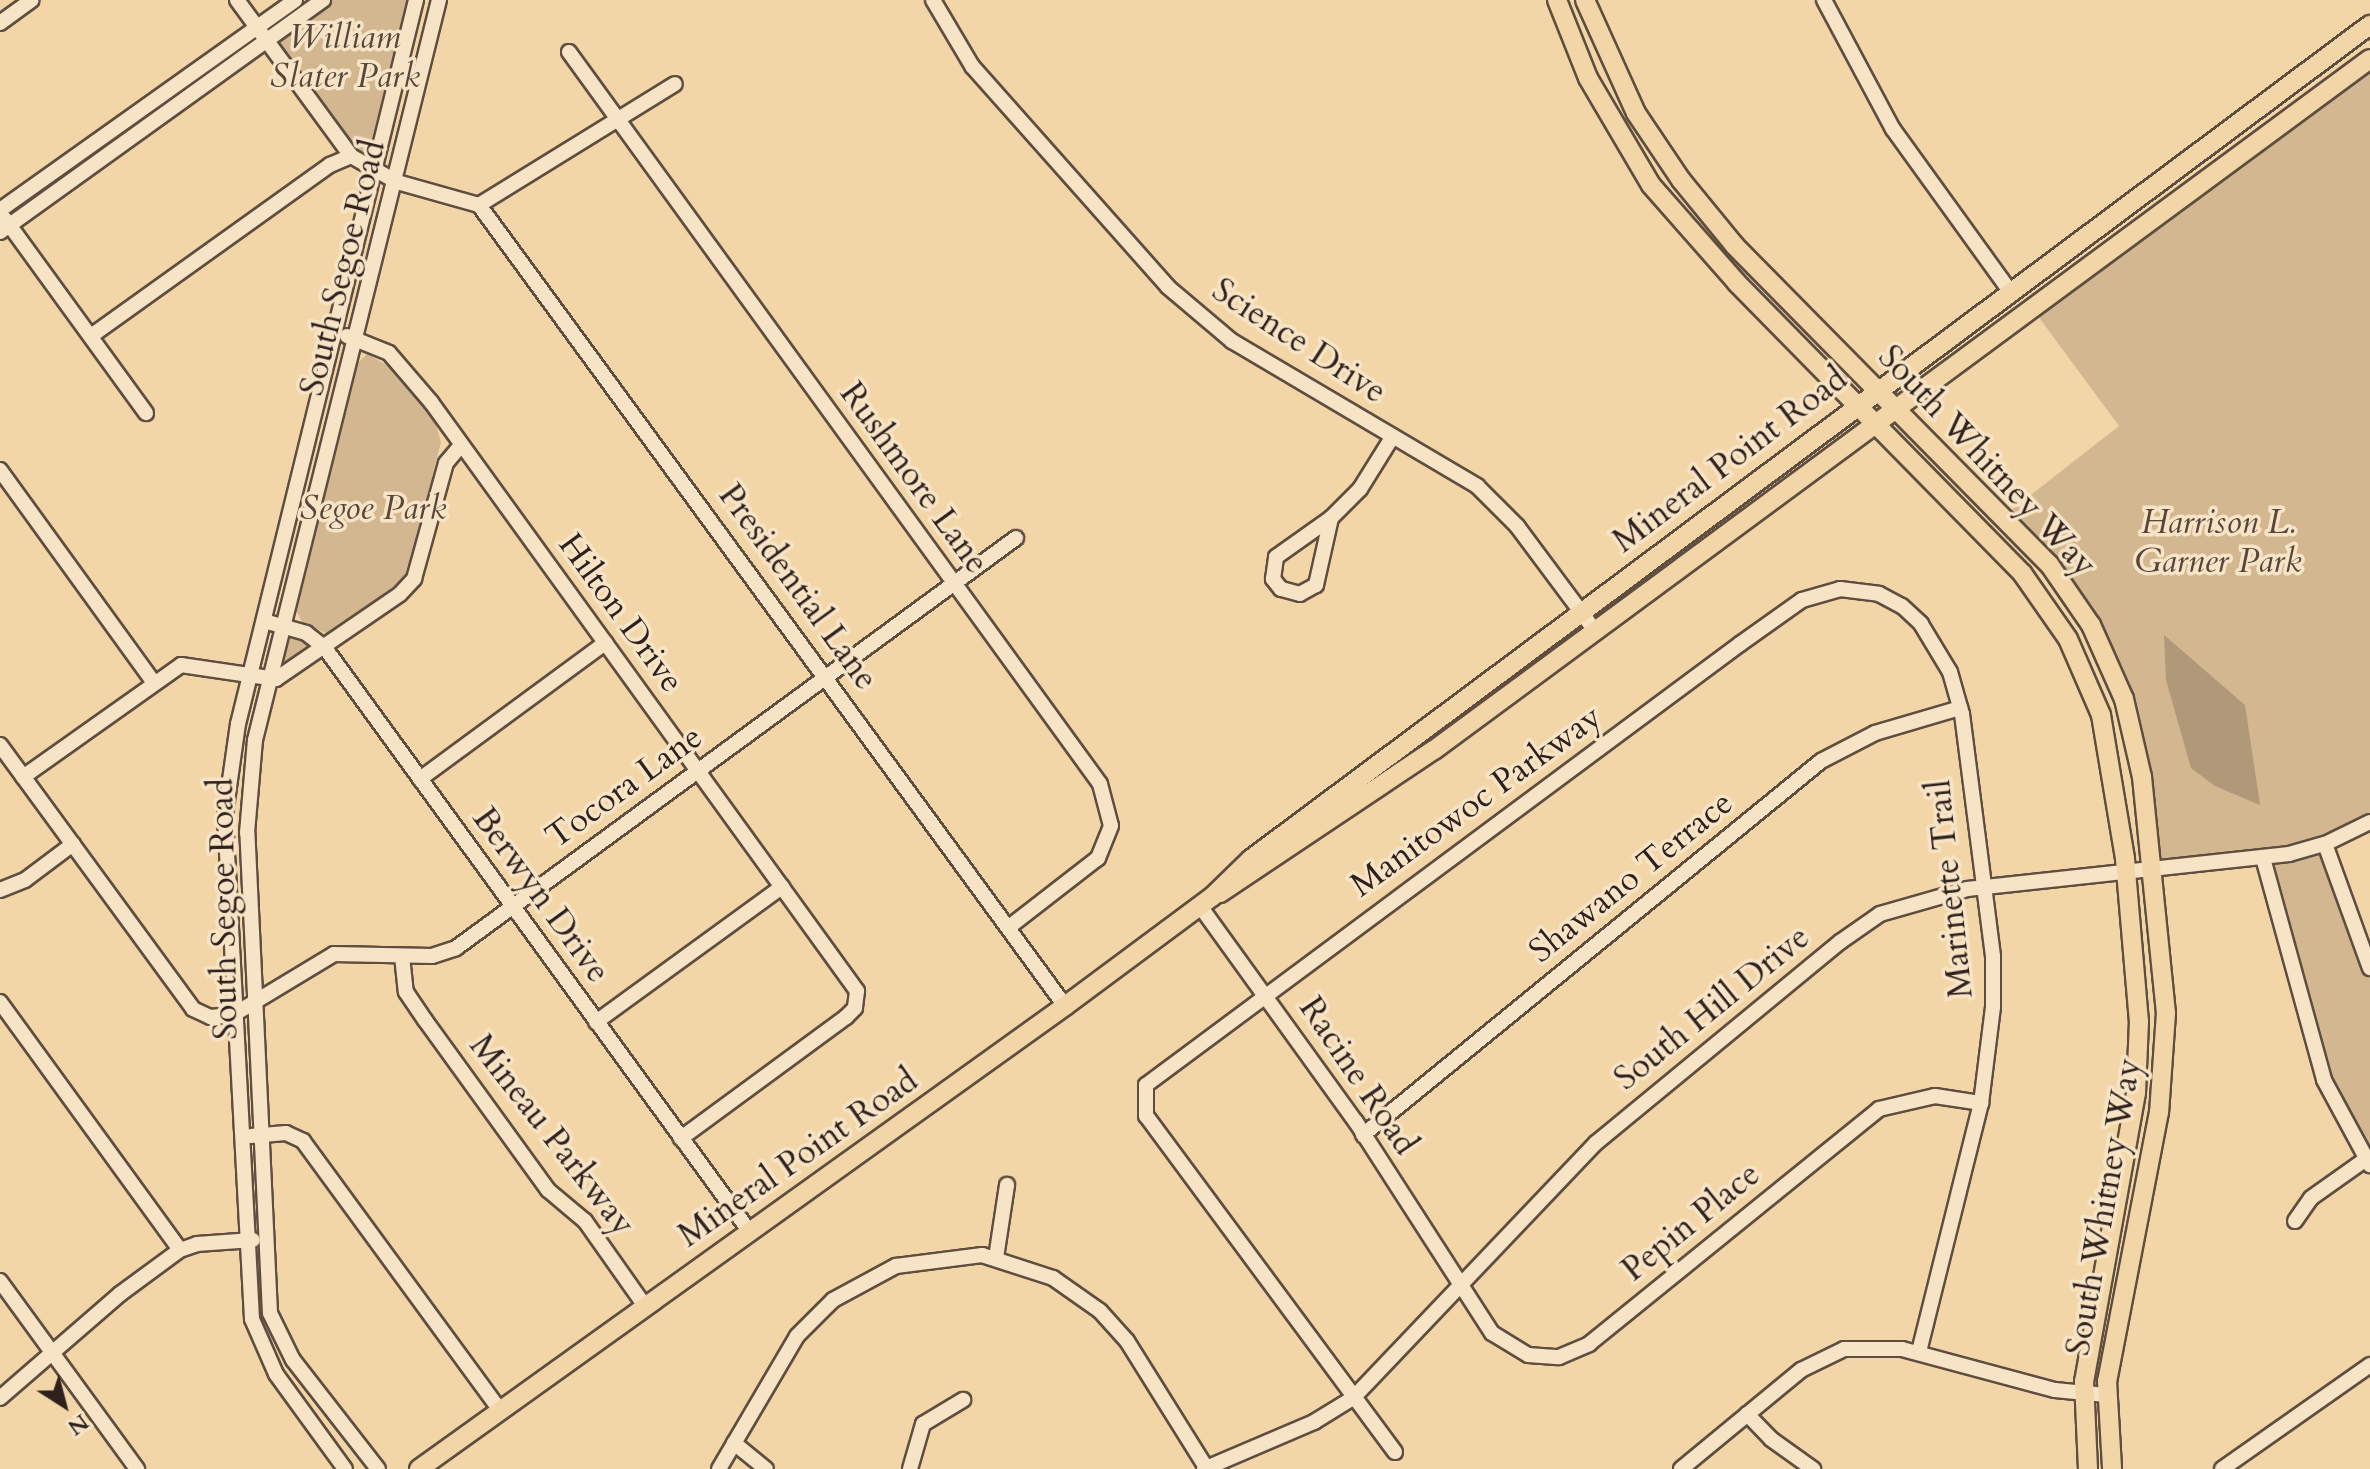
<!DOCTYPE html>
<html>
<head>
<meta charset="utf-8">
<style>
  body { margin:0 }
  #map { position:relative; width:2370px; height:1469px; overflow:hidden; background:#f3d6a7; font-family:Cardo,serif }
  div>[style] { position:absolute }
  .green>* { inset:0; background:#d2b790 }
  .water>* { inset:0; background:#b09878 }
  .roads { filter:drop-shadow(2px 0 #5f4e40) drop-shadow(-2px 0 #5f4e40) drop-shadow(0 2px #5f4e40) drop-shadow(0 -2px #5f4e40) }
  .minor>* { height:14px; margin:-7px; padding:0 7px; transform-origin:7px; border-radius:7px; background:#f7e4c6 }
  .major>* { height:18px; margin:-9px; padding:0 9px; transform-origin:9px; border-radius:9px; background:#f3d6a7 }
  span { translate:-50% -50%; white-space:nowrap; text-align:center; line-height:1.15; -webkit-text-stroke:7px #f7e4c6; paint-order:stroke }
  .park-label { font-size:34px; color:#57463a; font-style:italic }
  .street-label { font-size:34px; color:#2e211d }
  .north { position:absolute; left:24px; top:1365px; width:80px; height:80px; -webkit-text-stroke:6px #f7e4c6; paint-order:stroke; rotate:144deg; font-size:22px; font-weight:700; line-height:32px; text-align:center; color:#2e211d }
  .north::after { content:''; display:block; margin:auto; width:28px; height:36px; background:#2e211d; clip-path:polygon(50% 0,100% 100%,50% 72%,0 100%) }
</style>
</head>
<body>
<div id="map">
  <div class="green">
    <div style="clip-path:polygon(323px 0,416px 0,376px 168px,351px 156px,267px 41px)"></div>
    <div style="clip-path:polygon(2370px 59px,2370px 822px,2325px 845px,2370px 967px,2370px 1165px,2344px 1123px,2263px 859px,2150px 871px,2142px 777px,2110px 665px,2004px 516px,2119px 426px,2032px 308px)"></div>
    <div style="clip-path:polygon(367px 354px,399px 372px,434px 419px,441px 442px,407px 576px,330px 635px,302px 622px,296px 610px,358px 363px)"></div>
    <div style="clip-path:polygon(284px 625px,325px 648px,292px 670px,274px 670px)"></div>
  </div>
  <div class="water">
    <div style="clip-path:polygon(2164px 635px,2245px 705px,2260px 805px,2215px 786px,2191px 768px,2166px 680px)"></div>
  </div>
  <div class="roads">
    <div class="minor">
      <div style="left:237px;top:0;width:193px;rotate:53.8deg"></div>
      <div style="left:351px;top:156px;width:53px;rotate:29.5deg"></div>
      <div style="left:397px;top:182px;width:85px;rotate:15.7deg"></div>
      <div style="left:479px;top:205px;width:230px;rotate:-31.7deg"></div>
      <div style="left:933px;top:0;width:77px;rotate:59.4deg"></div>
      <div style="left:972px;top:66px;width:295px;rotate:48.4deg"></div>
      <div style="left:1168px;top:287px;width:84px;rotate:40.2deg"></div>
      <div style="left:1232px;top:341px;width:285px;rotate:30.6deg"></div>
      <div style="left:1477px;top:486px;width:57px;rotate:45deg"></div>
      <div style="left:1517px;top:526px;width:132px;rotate:53.3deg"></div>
      <div style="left:1824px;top:0;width:146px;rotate:61.9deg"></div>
      <div style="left:1893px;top:129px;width:200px;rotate:54.2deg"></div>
      <div style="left:0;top:23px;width:39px;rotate:-36deg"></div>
      <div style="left:569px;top:52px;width:904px;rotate:54.04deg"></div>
      <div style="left:1100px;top:784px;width:43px;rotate:75.3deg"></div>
      <div style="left:1111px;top:826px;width:35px;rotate:112deg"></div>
      <div style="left:1098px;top:858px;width:113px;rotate:142.2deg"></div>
      <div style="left:479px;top:205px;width:992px;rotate:53.81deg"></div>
      <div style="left:0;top:210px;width:362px;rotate:-35.4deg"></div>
      <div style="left:5px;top:219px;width:240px;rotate:54deg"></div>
      <div style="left:0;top:232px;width:398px;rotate:-35.7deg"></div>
      <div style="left:91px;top:336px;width:294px;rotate:-35.6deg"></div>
      <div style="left:330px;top:165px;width:23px;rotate:-23deg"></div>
      <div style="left:347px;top:336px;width:45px;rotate:22deg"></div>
      <div style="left:389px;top:353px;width:65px;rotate:49.4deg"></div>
      <div style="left:431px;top:402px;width:727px;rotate:54.12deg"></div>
      <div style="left:857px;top:991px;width:17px;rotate:97deg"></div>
      <div style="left:855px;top:1008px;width:13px;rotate:135deg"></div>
      <div style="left:846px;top:1017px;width:205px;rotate:143.7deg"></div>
      <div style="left:0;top:470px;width:263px;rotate:54.1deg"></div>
      <div style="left:1331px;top:518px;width:69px;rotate:102.6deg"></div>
      <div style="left:1316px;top:585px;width:18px;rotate:151deg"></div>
      <div style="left:1300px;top:594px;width:20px;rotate:-165deg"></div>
      <div style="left:1281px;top:589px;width:13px;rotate:-129deg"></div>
      <div style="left:1273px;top:579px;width:22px;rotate:-82deg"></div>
      <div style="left:1276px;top:557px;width:67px;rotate:-35.3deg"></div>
      <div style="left:1331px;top:518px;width:41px;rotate:-45deg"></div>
      <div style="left:1360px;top:489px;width:62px;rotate:-58.1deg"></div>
      <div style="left:264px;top:621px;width:44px;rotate:15.9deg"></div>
      <div style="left:306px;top:633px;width:24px;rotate:38deg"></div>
      <div style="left:325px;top:648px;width:722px;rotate:53.96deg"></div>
      <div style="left:0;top:745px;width:327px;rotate:53.8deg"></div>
      <div style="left:193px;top:1009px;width:19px;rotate:25deg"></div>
      <div style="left:210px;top:1017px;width:23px;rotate:-5deg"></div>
      <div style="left:233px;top:1015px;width:118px;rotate:-31.1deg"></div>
      <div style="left:334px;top:954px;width:98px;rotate:1.2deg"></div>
      <div style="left:432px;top:956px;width:25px;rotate:-18deg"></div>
      <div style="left:456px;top:948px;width:694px;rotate:-36.21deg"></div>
      <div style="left:23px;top:777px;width:194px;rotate:-35.3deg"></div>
      <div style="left:181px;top:665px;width:96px;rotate:8.4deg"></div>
      <div style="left:276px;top:679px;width:150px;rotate:-34.4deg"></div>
      <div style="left:400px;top:594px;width:21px;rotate:-47deg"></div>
      <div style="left:414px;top:579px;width:120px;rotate:-74.6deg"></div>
      <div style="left:446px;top:463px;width:23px;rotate:-50deg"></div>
      <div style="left:420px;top:779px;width:230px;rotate:-36.3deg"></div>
      <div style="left:2325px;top:844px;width:132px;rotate:70.1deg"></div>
      <div style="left:2263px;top:858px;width:230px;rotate:74.6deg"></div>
      <div style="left:2324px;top:1080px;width:97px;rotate:61.6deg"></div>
      <div style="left:0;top:890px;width:27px;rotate:-22deg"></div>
      <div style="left:25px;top:880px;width:60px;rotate:-36.9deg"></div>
      <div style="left:1200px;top:906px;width:266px;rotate:54.2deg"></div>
      <div style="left:1356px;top:1122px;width:251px;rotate:57.2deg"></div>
      <div style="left:1492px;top:1333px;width:42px;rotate:31.4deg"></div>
      <div style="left:1528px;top:1355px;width:31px;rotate:4deg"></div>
      <div style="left:1559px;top:1357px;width:33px;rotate:-23deg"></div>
      <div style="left:1589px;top:1344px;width:373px;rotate:-39deg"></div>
      <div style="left:1879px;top:1109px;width:57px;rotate:-13.1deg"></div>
      <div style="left:1935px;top:1096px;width:47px;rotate:8.7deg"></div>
      <div style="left:402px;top:956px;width:36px;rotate:84deg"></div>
      <div style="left:406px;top:992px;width:34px;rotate:56deg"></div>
      <div style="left:425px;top:1020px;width:210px;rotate:54.1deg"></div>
      <div style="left:548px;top:1190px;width:48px;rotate:40deg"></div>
      <div style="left:585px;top:1221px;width:104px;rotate:54.8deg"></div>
      <div style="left:0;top:1002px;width:306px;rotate:54deg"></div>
      <div style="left:596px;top:1022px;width:230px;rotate:-36deg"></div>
      <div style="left:1363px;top:1135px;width:591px;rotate:-39.23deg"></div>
      <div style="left:1821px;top:761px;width:61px;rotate:-27.4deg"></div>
      <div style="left:1875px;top:733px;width:89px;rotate:-16.4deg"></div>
      <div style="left:251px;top:1136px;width:35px;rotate:-5deg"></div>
      <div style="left:286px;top:1133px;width:19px;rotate:25deg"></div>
      <div style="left:303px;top:1141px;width:333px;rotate:53.8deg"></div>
      <div style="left:2295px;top:1221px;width:28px;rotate:-55deg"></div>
      <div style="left:2311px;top:1198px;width:67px;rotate:-35.3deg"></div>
      <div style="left:996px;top:1258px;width:74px;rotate:-81.4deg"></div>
      <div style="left:0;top:1281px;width:233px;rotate:53.9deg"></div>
      <div style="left:0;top:1398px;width:159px;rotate:-40.9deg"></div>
      <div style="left:120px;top:1294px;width:74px;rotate:-36.3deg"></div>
      <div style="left:180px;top:1250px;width:18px;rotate:-19deg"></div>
      <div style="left:197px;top:1244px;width:56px;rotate:-4.1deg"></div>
      <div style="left:1747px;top:1414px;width:35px;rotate:46deg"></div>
      <div style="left:1771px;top:1439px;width:52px;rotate:35.5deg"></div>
      <div style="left:734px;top:1443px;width:41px;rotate:39.1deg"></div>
      <div style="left:1395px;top:1452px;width:418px;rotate:-126.5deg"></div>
      <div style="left:1146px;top:1116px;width:31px;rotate:-90deg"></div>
      <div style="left:1146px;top:1085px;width:740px;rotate:-36.59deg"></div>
      <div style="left:1740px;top:644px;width:76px;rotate:-35.4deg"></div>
      <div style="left:1802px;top:600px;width:40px;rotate:-16deg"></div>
      <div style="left:1840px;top:589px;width:39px;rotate:7deg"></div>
      <div style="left:1879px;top:594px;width:26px;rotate:28deg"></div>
      <div style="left:1902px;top:606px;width:26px;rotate:43deg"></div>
      <div style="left:1921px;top:624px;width:56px;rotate:58.9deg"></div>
      <div style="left:1950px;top:672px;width:44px;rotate:74.1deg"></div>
      <div style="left:1962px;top:714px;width:245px;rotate:82.7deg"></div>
      <div style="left:1993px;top:957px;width:50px;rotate:90deg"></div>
      <div style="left:1993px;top:1007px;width:97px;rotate:97.1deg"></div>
      <div style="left:1981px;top:1103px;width:257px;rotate:104deg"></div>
      <div style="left:345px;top:1469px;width:117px;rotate:-126deg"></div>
      <div style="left:276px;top:1374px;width:60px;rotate:-113.6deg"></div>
      <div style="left:252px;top:1319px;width:505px;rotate:-93.07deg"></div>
      <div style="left:225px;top:815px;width:92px;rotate:-81.9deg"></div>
      <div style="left:238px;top:724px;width:746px;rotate:-76.19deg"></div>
      <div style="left:378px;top:1469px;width:138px;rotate:-127.9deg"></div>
      <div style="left:293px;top:1360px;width:52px;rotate:-116.1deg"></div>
      <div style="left:270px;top:1313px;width:481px;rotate:-92.7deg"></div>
      <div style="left:247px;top:833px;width:93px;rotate:-85.1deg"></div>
      <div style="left:255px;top:740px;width:763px;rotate:-76.04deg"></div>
      <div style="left:719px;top:1469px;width:154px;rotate:-59.6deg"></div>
      <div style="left:797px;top:1336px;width:51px;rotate:-45deg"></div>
      <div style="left:833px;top:1300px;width:72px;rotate:-28.4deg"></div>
      <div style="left:896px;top:1266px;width:87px;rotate:-7.3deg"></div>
      <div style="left:982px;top:1255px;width:75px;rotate:17.9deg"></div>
      <div style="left:1053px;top:1278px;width:57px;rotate:35.1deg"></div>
      <div style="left:1100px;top:1311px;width:40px;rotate:48deg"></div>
      <div style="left:1127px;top:1341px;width:151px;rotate:58deg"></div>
      <div style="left:910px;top:1469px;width:47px;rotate:-73.9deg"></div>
      <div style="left:923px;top:1424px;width:47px;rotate:-31deg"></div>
      <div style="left:1204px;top:1469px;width:120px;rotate:-23.1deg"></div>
      <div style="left:1314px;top:1422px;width:46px;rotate:-31.6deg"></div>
      <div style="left:1353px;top:1398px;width:352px;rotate:-46.4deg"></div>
      <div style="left:1596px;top:1143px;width:316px;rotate:-39.5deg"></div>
      <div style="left:1840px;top:942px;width:49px;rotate:-35deg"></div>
      <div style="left:1880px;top:914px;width:91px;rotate:-16deg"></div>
      <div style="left:1967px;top:889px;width:324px;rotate:-6.2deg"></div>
      <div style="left:2289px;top:854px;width:37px;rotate:-16deg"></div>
      <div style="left:2325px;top:844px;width:50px;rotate:-26.1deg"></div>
      <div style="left:1681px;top:1469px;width:156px;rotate:-39.5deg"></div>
      <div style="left:1801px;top:1370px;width:48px;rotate:-26deg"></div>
      <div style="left:1844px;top:1349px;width:58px"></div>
      <div style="left:1902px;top:1349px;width:158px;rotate:15deg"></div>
      <div style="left:2055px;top:1390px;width:51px;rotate:5.6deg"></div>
      <div style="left:2222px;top:1469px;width:181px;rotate:-35.1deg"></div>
    </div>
    <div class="major">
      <div style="left:1557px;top:0;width:84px;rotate:68.3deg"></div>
      <div style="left:1588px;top:78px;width:124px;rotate:59.5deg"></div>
      <div style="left:1651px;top:185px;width:130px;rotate:48.7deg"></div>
      <div style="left:1737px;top:283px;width:407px;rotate:45.5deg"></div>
      <div style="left:2022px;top:573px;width:80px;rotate:55.1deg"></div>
      <div style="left:2068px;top:639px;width:83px;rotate:66.5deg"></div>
      <div style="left:2101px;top:715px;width:146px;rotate:80.5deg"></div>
      <div style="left:2125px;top:859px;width:163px;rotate:85.1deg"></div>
      <div style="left:2139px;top:1021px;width:72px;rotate:92.4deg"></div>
      <div style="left:2136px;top:1093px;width:293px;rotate:100.2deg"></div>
      <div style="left:2084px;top:1381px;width:88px;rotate:87.4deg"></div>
      <div style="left:1585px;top:0;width:124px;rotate:65.7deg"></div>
      <div style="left:1636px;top:113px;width:81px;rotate:56.1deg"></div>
      <div style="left:1681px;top:180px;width:85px;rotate:50.7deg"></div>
      <div style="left:1735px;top:246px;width:447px;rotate:45.4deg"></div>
      <div style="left:2049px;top:564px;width:74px;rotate:55.5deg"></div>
      <div style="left:2091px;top:625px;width:81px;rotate:66deg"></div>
      <div style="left:2124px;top:699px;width:80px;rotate:77deg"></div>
      <div style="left:2142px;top:777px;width:237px;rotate:84.2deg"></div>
      <div style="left:2166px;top:1013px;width:99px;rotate:94deg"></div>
      <div style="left:2159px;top:1112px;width:274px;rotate:100.9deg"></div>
      <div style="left:2107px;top:1381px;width:88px;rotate:86.7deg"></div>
      <div style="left:1220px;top:893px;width:257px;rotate:-33.8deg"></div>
      <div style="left:1434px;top:750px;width:1163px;rotate:-36.44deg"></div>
      <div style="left:419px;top:1469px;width:795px;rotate:-35.63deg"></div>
      <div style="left:1065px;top:1006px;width:184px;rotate:-36.6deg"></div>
      <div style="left:1213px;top:896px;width:53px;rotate:-44.2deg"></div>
      <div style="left:1251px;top:859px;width:1396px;rotate:-36.7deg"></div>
    </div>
  </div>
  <div class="park-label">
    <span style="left:345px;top:57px">William<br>Slater Park</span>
    <span style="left:373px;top:509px">Segoe Park</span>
    <span style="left:2218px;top:542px">Harrison L.<br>Garner Park</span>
  </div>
  <div class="street-label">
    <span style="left:343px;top:268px;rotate:-76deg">South Segoe Road</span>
    <span style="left:1299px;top:341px;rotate:33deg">Science Drive</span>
    <span style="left:1730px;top:460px;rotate:-37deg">Mineral Point Road</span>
    <span style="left:1987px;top:461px;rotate:47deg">South Whitney Way</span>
    <span style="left:914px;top:478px;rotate:54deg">Rushmore Lane</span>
    <span style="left:798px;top:587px;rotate:54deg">Presidential Lane</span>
    <span style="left:621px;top:613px;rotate:54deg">Hilton Drive</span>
    <span style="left:624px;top:787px;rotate:-36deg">Tocora Lane</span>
    <span style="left:1476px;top:801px;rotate:-36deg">Manitowoc Parkway</span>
    <span style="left:1631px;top:877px;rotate:-39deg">Shawano Terrace</span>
    <span style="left:1950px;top:889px;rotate:-96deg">Marinette Trail</span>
    <span style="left:541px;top:895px;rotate:54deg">Berwyn Drive</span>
    <span style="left:224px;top:909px;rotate:-91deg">South Segoe Road</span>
    <span style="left:1712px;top:1008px;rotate:-39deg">South Hill Drive</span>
    <span style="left:1358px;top:1076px;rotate:56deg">Racine Road</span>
    <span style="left:552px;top:1135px;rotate:52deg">Mineau Parkway</span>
    <span style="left:798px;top:1158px;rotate:-35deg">Mineral Point Road</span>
    <span style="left:2104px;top:1207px;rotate:-80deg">South Whitney Way</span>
    <span style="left:1691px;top:1222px;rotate:-39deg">Pepin Place</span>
  </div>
  <div class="north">N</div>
</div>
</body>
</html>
